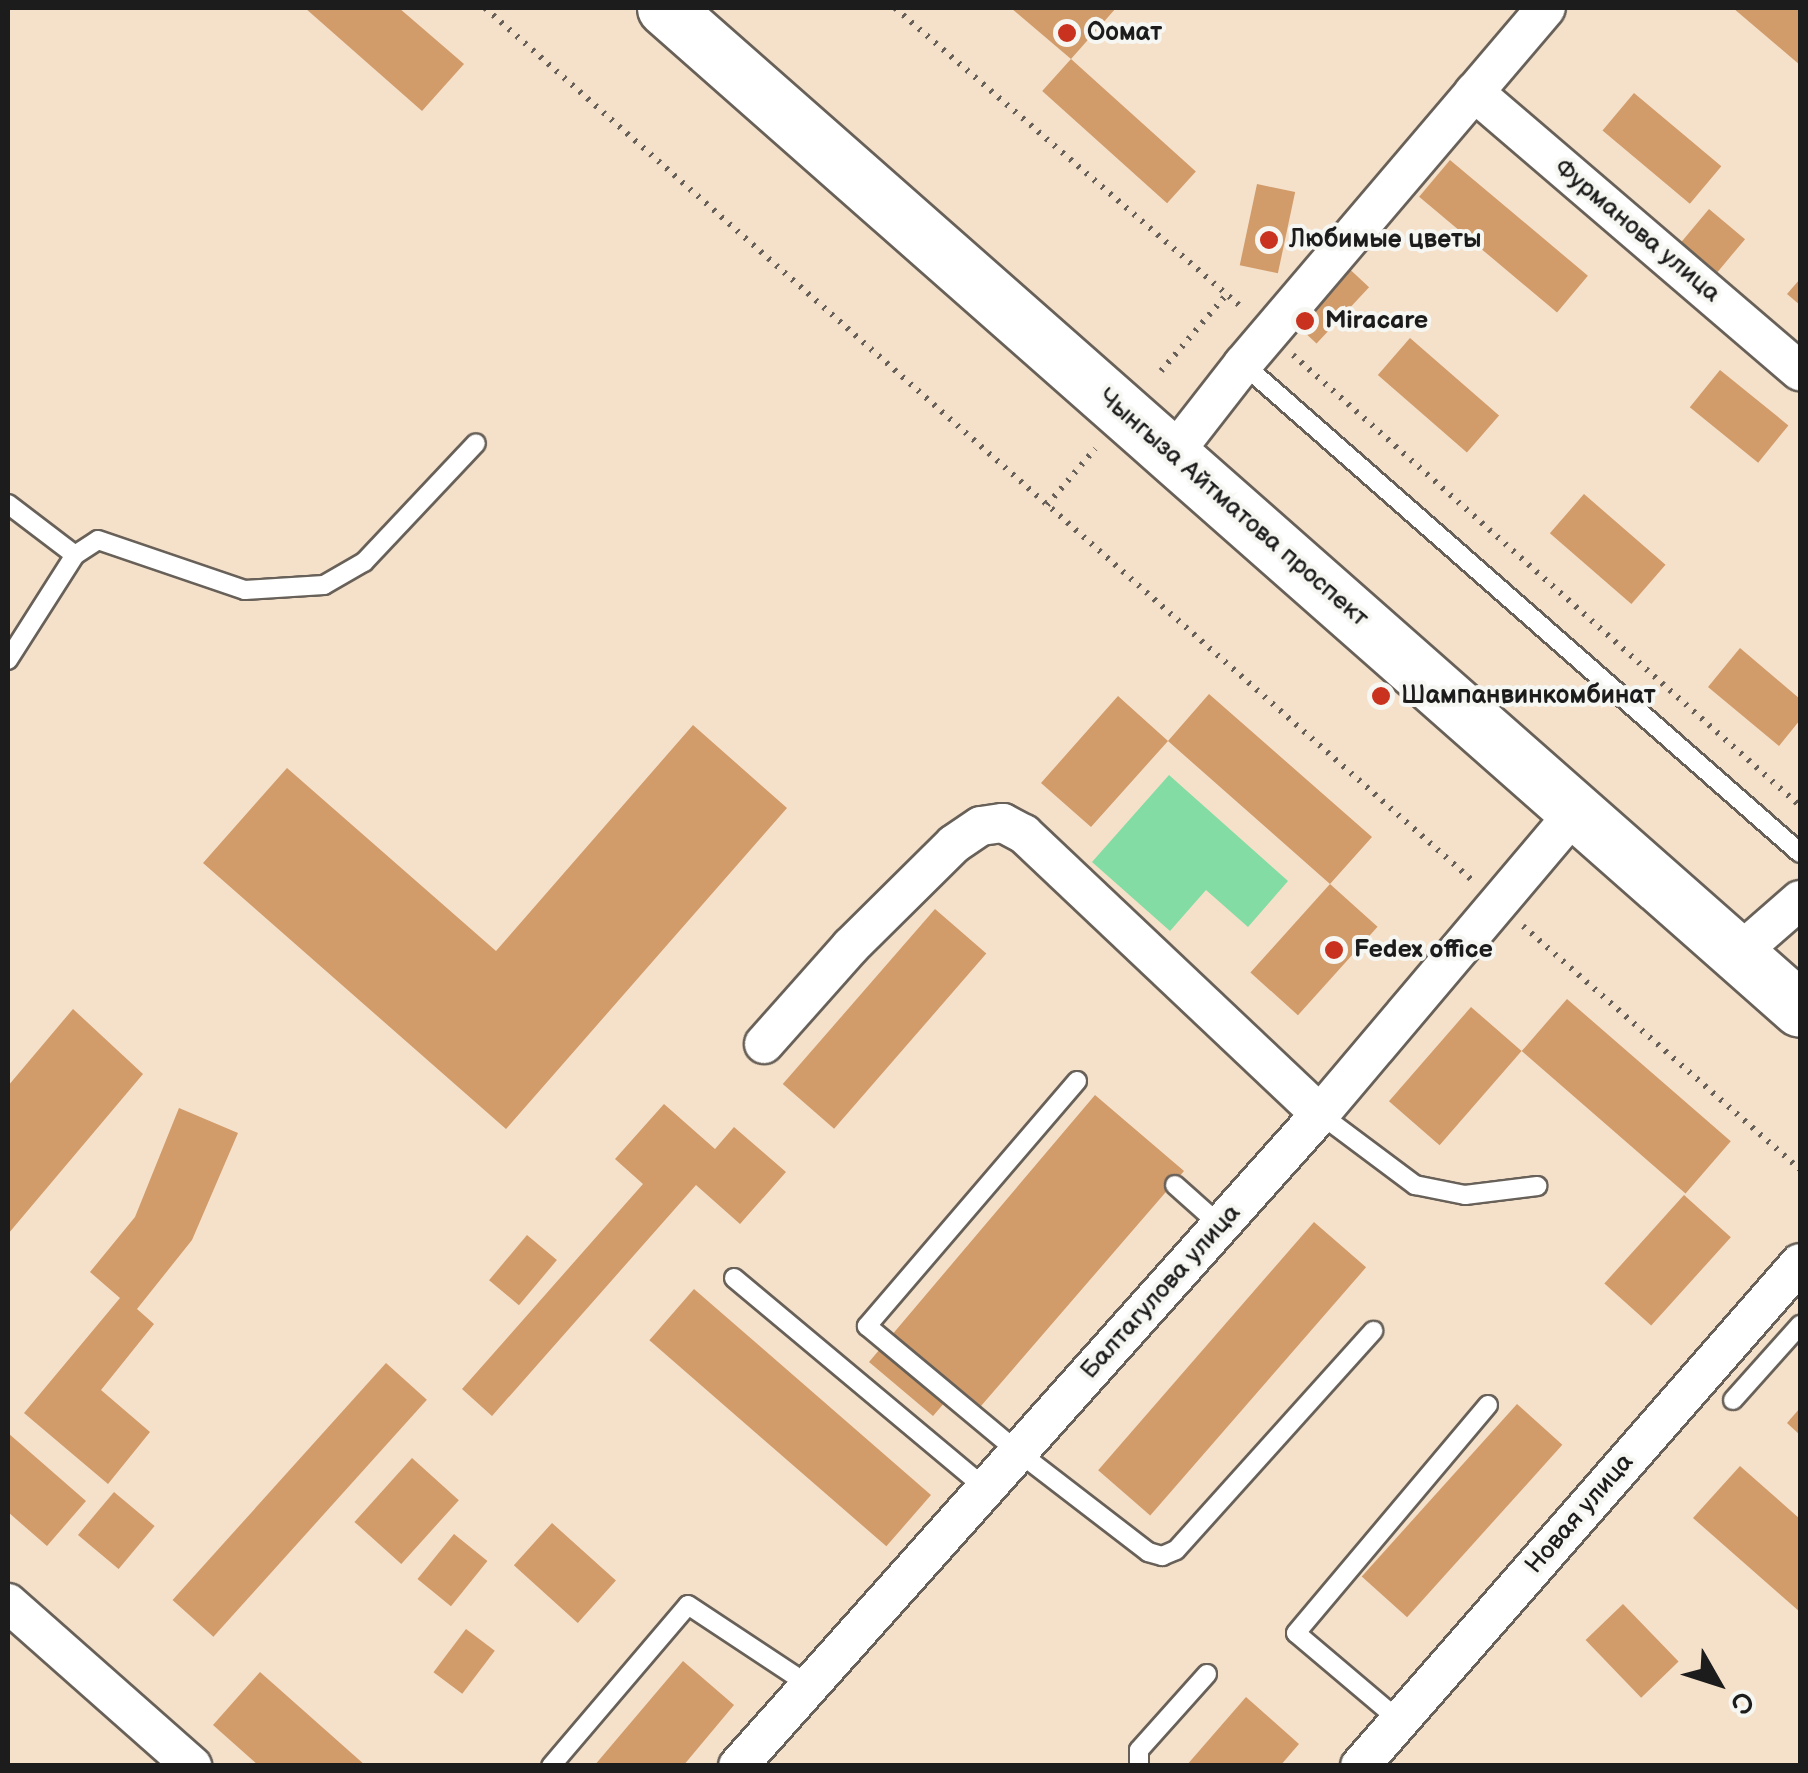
<!DOCTYPE html>
<html>
<head>
<meta charset="utf-8">
<style>
  body { margin:0 }
  #map { position:relative; width:1808px; height:1773px; overflow:hidden; background:#f5e0c9; font-family:"Balsamiq Sans",sans-serif }
  div>[style] { position:absolute }
  .green>* { inset:0; background:#82dca3 }
  .building>* { inset:0; background:#d19b6a; transform-origin:0 0 }
  .path>* { height:6px; margin-top:-3px; transform-origin:0; background:repeating-linear-gradient(90deg,#686159 0 2.5px,transparent 0 10.5px) }
  .roads { filter:drop-shadow(2px 0 #686159) drop-shadow(-2px 0 #686159) drop-shadow(0 2px #686159) drop-shadow(0 -2px #686159) }
  .lane>* { height:18px; margin:-9px; padding:0 9px; transform-origin:9px; border-radius:9px; background:#fff }
  .street>* { height:38px; margin:-19px; padding:0 19px; transform-origin:19px; border-radius:19px; background:#fff }
  .primary>* { height:55px; margin:-27.5px; padding:0 27.5px; transform-origin:27.5px; border-radius:27.5px; background:#fff }
  .dots>* { width:28px; height:28px; translate:-50% -50%; box-sizing:border-box; border:5px solid #f6f6f2; border-radius:50% }
  span { translate:-50% -50%; white-space:nowrap; text-align:center; line-height:1.15; -webkit-text-stroke:8px #f6f6f2; paint-order:stroke }
  .poi-label { font-size:25px; color:#1c1c1c; font-weight:700 }
  .left { translate:0 -50%; text-align:left }
  .street-label { font-size:25px; color:#1c1c1c }
  .frame { position:absolute; inset:0; border:10px solid #1c1c1c; pointer-events:none }
  .north { position:absolute; left:1668px; top:1633px; width:100px; height:100px; -webkit-text-stroke:8px #f6f6f2; paint-order:stroke; rotate:129deg; font-size:28px; font-weight:700; line-height:40px; text-align:center; color:#1c1c1c }
  .north::after { content:''; display:block; margin:auto; width:35px; height:45px; background:#1c1c1c; clip-path:polygon(50% 0,100% 100%,50% 72%,0 100%) }
</style>
</head>
<body>
<div id="map">
  <div class="green">
    <div style="clip-path:polygon(1169px 775px,1288px 881px,1248px 927px,1206px 890px,1170px 931px,1092px 862px)"></div>
  </div>
  <div class="building">
    <div style="clip-path:polygon(305px 8px,399px 8px,464px 64px,422px 111px)"></div>
    <div style="clip-path:polygon(1011px 8px,1116px 8px,1071px 59px)"></div>
    <div style="clip-path:polygon(1733px 8px,1800px 8px,1800px 65px)"></div>
    <div style="left:1071px;top:59px;width:168px;height:43px;rotate:42deg"></div>
    <div style="left:1634px;top:93px;width:114px;height:49px;rotate:40deg"></div>
    <div style="left:1450px;top:160px;width:180px;height:48px;rotate:40deg"></div>
    <div style="left:1257px;top:184px;width:39px;height:83px;rotate:12deg"></div>
    <div style="left:1709px;top:209px;width:47px;height:43px;rotate:40deg"></div>
    <div style="left:1342px;top:262px;width:37px;height:77px;rotate:43deg"></div>
    <div style="clip-path:polygon(1800px 279px,1800px 305px,1787px 294px)"></div>
    <div style="left:1410px;top:338px;width:118px;height:49px;rotate:41deg"></div>
    <div style="left:1720px;top:370px;width:88px;height:48px;rotate:39deg"></div>
    <div style="left:1584px;top:494px;width:108px;height:52px;rotate:41deg"></div>
    <div style="clip-path:polygon(1740px 648px,1800px 699px,1800px 720px,1779px 746px,1708px 687px)"></div>
    <div style="clip-path:polygon(1209px 694px,1372px 837px,1330px 884px,1168px 741px,1091px 827px,1041px 783px,1118px 696px,1168px 741px)"></div>
    <div style="clip-path:polygon(693px 725px,787px 808px,506px 1129px,203px 863px,287px 768px,496px 951px)"></div>
    <div style="left:1330px;top:884px;width:64px;height:119px;rotate:42deg"></div>
    <div style="left:935px;top:909px;width:68px;height:232px;rotate:41deg"></div>
    <div style="left:1567px;top:999px;width:217px;height:69px;rotate:41deg"></div>
    <div style="left:1471px;top:1007px;width:67px;height:125px;rotate:41deg"></div>
    <div style="clip-path:polygon(73px 1009px,143px 1074px,8px 1234px,8px 1086px)"></div>
    <div style="clip-path:polygon(1095px 1095px,1184px 1171px,981px 1406px,958px 1387px,933px 1416px,869px 1362px)"></div>
    <div style="clip-path:polygon(664px 1104px,715px 1149px,734px 1127px,786px 1172px,740px 1224px,696px 1185px,492px 1416px,462px 1389px,643px 1184px,615px 1159px)"></div>
    <div style="clip-path:polygon(179px 1108px,238px 1133px,192px 1240px,137px 1309px,154px 1324px,101px 1390px,150px 1432px,108px 1484px,24px 1413px,120px 1298px,90px 1272px,135px 1217px)"></div>
    <div style="left:1684px;top:1195px;width:63px;height:119px;rotate:42deg"></div>
    <div style="left:1314px;top:1222px;width:69px;height:329px;rotate:41deg"></div>
    <div style="left:527px;top:1235px;width:39px;height:59px;rotate:40deg"></div>
    <div style="left:694px;top:1289px;width:314px;height:68px;rotate:41deg"></div>
    <div style="left:386px;top:1363px;width:55px;height:319px;rotate:42deg"></div>
    <div style="left:1517px;top:1404px;width:61px;height:232px;rotate:42deg"></div>
    <div style="clip-path:polygon(1800px 1408px,1800px 1435px,1787px 1423px)"></div>
    <div style="clip-path:polygon(8px 1433px,86px 1501px,47px 1546px,8px 1512px)"></div>
    <div style="left:412px;top:1458px;width:63px;height:86px;rotate:42deg"></div>
    <div style="clip-path:polygon(1740px 1466px,1800px 1519px,1800px 1612px,1693px 1518px)"></div>
    <div style="left:114px;top:1492px;width:53px;height:56px;rotate:40deg"></div>
    <div style="left:552px;top:1523px;width:86px;height:57px;rotate:42deg"></div>
    <div style="left:454px;top:1534px;width:43px;height:58px;rotate:39deg"></div>
    <div style="left:1623px;top:1604px;width:80px;height:52px;rotate:46deg"></div>
    <div style="left:466px;top:1629px;width:36px;height:54px;rotate:37deg"></div>
    <div style="clip-path:polygon(683px 1661px,734px 1705px,683px 1766px,594px 1766px)"></div>
    <div style="clip-path:polygon(260px 1672px,366px 1766px,259px 1766px,213px 1725px)"></div>
    <div style="clip-path:polygon(1246px 1697px,1299px 1744px,1280px 1766px,1186px 1766px)"></div>
  </div>
  <div class="path">
    <div style="left:485px;top:8px;width:1318px;rotate:41.46deg"></div>
    <div style="left:895px;top:8px;width:459px;rotate:40.8deg"></div>
    <div style="left:1293px;top:355px;width:679px;rotate:41.65deg"></div>
    <div style="left:1161px;top:371px;width:101px;rotate:-49.4deg"></div>
    <div style="left:1047px;top:505px;width:74px;rotate:-49.4deg"></div>
    <div style="left:1523px;top:926px;width:368px;rotate:41.3deg"></div>
  </div>
  <div class="roads">
    <div class="lane">
      <div style="left:1243px;top:364px;width:741px;rotate:41.28deg"></div>
      <div style="left:8px;top:504px;width:84px;rotate:37.3deg"></div>
      <div style="left:8px;top:660px;width:125px;rotate:-57.5deg"></div>
      <div style="left:75px;top:555px;width:27px;rotate:-33deg"></div>
      <div style="left:98px;top:540px;width:155px;rotate:18.8deg"></div>
      <div style="left:245px;top:590px;width:79px;rotate:-3.6deg"></div>
      <div style="left:324px;top:585px;width:46px;rotate:-29.9deg"></div>
      <div style="left:364px;top:562px;width:163px;rotate:-46.7deg"></div>
      <div style="left:1077px;top:1081px;width:323px;rotate:130.6deg"></div>
      <div style="left:867px;top:1326px;width:195px;rotate:39.8deg"></div>
      <div style="left:1017px;top:1451px;width:165px;rotate:37.6deg"></div>
      <div style="left:1148px;top:1552px;width:15px;rotate:16deg"></div>
      <div style="left:1162px;top:1556px;width:15px;rotate:-23deg"></div>
      <div style="left:1176px;top:1550px;width:295px;rotate:-48deg"></div>
      <div style="left:1320px;top:1114px;width:119px;rotate:36.8deg"></div>
      <div style="left:1415px;top:1185px;width:51px;rotate:11.3deg"></div>
      <div style="left:1465px;top:1195px;width:73px;rotate:-7.1deg"></div>
      <div style="left:1175px;top:1185px;width:62px;rotate:41.7deg"></div>
      <div style="left:734px;top:1278px;width:327px;rotate:39.9deg"></div>
      <div style="left:1733px;top:1400px;width:101px;rotate:-48.2deg"></div>
      <div style="left:1400px;top:1721px;width:136px;rotate:-139.8deg"></div>
      <div style="left:1296px;top:1633px;width:298px;rotate:-49.9deg"></div>
      <div style="left:551px;top:1766px;width:211px;rotate:-49.6deg"></div>
      <div style="left:688px;top:1605px;width:145px;rotate:33.5deg"></div>
      <div style="left:1139px;top:1766px;width:16px;rotate:-90deg"></div>
      <div style="left:1139px;top:1750px;width:102px;rotate:-48.2deg"></div>
    </div>
    <div class="street">
      <div style="left:1474px;top:92px;width:429px;rotate:40.6deg"></div>
      <div style="left:1173px;top:454px;width:114px;rotate:-52.1deg"></div>
      <div style="left:1243px;top:364px;width:467px;rotate:-49.6deg"></div>
      <div style="left:1738px;top:954px;width:82px;rotate:-41.1deg"></div>
      <div style="left:764px;top:1044px;width:130px;rotate:-48.4deg"></div>
      <div style="left:850px;top:947px;width:146px;rotate:-44.7deg"></div>
      <div style="left:954px;top:844px;width:32px;rotate:-34deg"></div>
      <div style="left:981px;top:826px;width:22px;rotate:-8deg"></div>
      <div style="left:1003px;top:823px;width:24px;rotate:28deg"></div>
      <div style="left:1024px;top:834px;width:407px;rotate:43.4deg"></div>
      <div style="left:8px;top:1603px;width:246px;rotate:41.5deg"></div>
      <div style="left:738px;top:1766px;width:874px;rotate:-48.25deg"></div>
      <div style="left:1320px;top:1114px;width:397px;rotate:-49.8deg"></div>
      <div style="left:1360px;top:1766px;width:668px;rotate:-48.82deg"></div>
    </div>
    <div class="primary">
      <div style="left:665px;top:8px;width:1513px;rotate:41.41deg"></div>
    </div>
  </div>
  <div class="dots">
    <div style="left:1067px;top:33px;background:#c8321e"></div>
    <div style="left:1269px;top:240px;background:#c8321e"></div>
    <div style="left:1305px;top:321px;background:#c8321e"></div>
    <div style="left:1381px;top:696px;background:#c8321e"></div>
    <div style="left:1334px;top:950px;background:#c8321e"></div>
  </div>
  <div class="poi-label">
    <span class="left" style="left:1087px;top:33px">Оомат</span>
    <span class="left" style="left:1289px;top:240px">Любимые цветы</span>
    <span class="left" style="left:1325px;top:321px">Miracare</span>
    <span class="left" style="left:1401px;top:696px">Шампанвинкомбинат</span>
    <span class="left" style="left:1354px;top:950px">Fedex office</span>
  </div>
  <div class="street-label">
    <span style="left:1637px;top:231px;rotate:40deg">Фурманова улица</span>
    <span style="left:1233px;top:508px;rotate:41deg">Чынгыза Айтматова проспект</span>
    <span style="left:1161px;top:1292px;rotate:-48deg">Балтагулова улица</span>
    <span style="left:1580px;top:1514px;rotate:-49deg">Новая улица</span>
  </div>
  <div class="frame"></div>
  <div class="north">С</div>
</div>
</body>
</html>
